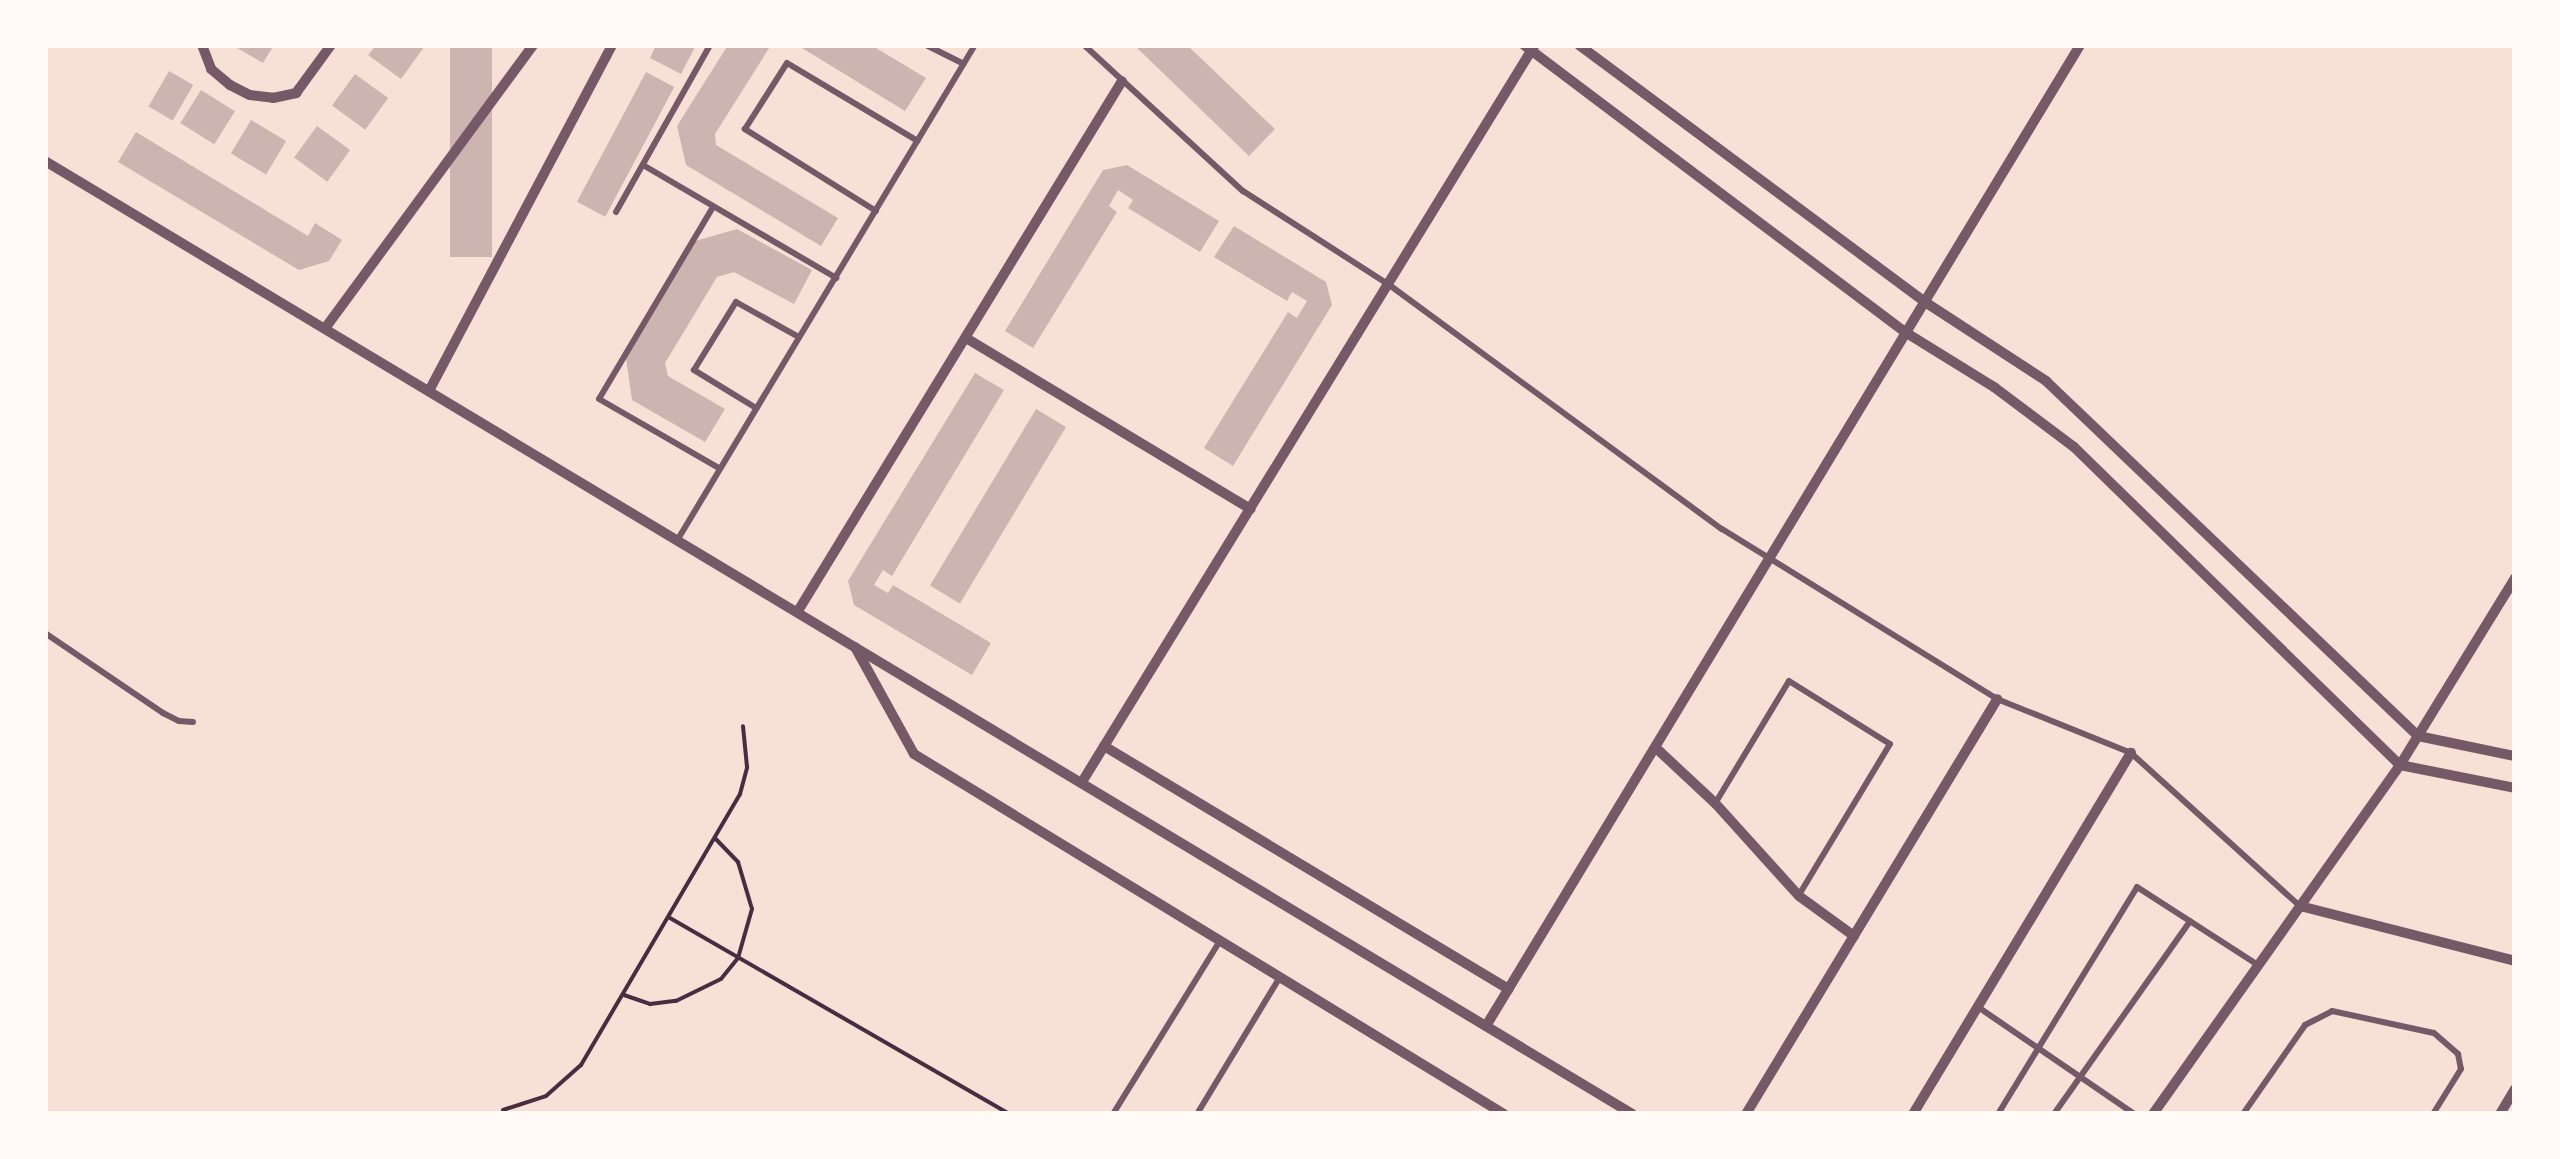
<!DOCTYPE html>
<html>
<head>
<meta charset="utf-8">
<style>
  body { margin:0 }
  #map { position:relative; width:2560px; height:1159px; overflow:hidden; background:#f7e1d7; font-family:"Times New Roman",serif }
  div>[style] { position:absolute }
  .building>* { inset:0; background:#ccb4b1; transform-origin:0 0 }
  .path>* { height:4px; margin:-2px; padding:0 2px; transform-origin:2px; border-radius:2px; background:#4a2c40 }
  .service>* { height:6px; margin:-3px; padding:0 3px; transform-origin:3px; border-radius:3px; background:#755966 }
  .minor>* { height:10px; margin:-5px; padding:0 5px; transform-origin:5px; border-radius:5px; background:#755966 }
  span { translate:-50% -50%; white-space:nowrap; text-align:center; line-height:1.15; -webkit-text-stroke:9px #fffaf5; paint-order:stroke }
  .frame { position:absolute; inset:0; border:48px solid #fffaf5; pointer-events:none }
</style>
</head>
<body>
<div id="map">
  <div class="building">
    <div style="clip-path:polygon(232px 45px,274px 45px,263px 63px)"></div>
    <div style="clip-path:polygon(376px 45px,421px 45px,424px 47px,401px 79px,368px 55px)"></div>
    <div style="left:450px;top:45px;width:42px;height:212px"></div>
    <div style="clip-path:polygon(656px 45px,696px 45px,681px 74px,650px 58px)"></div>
    <div style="clip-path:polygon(728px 45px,771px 45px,715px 134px,716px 145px,838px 218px,821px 246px,686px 165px,677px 126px)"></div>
    <div style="clip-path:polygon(797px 45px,871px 45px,926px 78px,905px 111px)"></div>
    <div style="clip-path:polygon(1134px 45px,1187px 45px,1275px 129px,1249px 156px)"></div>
    <div style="left:169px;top:71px;width:28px;height:41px;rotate:30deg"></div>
    <div style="left:646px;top:72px;width:32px;height:147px;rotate:28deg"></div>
    <div style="left:355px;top:74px;width:41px;height:39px;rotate:36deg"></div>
    <div style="left:201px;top:90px;width:40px;height:39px;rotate:32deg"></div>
    <div style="left:251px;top:120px;width:41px;height:39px;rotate:31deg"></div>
    <div style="left:317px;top:126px;width:41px;height:39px;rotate:36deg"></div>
    <div style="clip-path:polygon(136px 132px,308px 236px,315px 223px,342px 240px,329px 261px,299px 270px,118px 162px)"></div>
    <div style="clip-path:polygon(1127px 165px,1219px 221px,1200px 252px,1128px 208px,1133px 200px,1118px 190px,1109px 206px,1117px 212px,1033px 348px,1005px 331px,1103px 170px)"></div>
    <div style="clip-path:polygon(1234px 226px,1326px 282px,1332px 305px,1233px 466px,1204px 448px,1288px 312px,1297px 318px,1307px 301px,1292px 292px,1287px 301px,1214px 257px)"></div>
    <div style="clip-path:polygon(737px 229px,812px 270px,794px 304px,734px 272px,717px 277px,665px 363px,668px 376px,725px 409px,705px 442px,632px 400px,626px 358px,695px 241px)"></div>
    <div style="clip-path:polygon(975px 373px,1004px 390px,892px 576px,883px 570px,874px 585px,888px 593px,893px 585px,991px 643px,972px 675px,854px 605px,848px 581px)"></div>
    <div style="left:1036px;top:409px;width:35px;height:206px;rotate:31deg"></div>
  </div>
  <div class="path">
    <div style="left:670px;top:918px;width:392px;rotate:30deg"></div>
    <div style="left:624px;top:995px;width:28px;rotate:19deg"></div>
    <div style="left:650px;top:1004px;width:26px;rotate:-7deg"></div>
    <div style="left:676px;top:1001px;width:50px;rotate:-26.1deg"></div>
    <div style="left:721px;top:979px;width:27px;rotate:-51deg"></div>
    <div style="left:738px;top:958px;width:51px;rotate:-74.1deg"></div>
    <div style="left:752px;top:909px;width:49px;rotate:-106.6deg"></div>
    <div style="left:738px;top:862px;width:33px;rotate:-134deg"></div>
    <div style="left:503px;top:1110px;width:45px;rotate:-18deg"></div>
    <div style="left:546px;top:1096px;width:47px;rotate:-41.5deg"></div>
    <div style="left:581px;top:1065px;width:314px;rotate:-59.6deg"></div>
    <div style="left:740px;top:794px;width:28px;rotate:-75deg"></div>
    <div style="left:747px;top:767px;width:41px;rotate:-95.6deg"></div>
  </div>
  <div class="service">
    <div style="left:926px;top:45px;width:42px;rotate:26.6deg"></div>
    <div style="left:1084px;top:45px;width:216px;rotate:42.6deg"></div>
    <div style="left:1243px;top:191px;width:172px;rotate:32.7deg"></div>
    <div style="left:1388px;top:284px;width:414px;rotate:36.3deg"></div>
    <div style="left:1722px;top:529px;width:323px;rotate:31.7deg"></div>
    <div style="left:1997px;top:699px;width:144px;rotate:21.9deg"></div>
    <div style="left:2131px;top:753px;width:228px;rotate:42.2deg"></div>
    <div style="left:643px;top:165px;width:224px;rotate:30.3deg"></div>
    <div style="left:713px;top:207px;width:223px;rotate:120.7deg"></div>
    <div style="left:599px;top:399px;width:138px;rotate:29.9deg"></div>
    <div style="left:876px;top:211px;width:155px;rotate:-148deg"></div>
    <div style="left:745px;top:129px;width:78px;rotate:-57.5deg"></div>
    <div style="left:787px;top:63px;width:152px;rotate:30.8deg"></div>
    <div style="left:616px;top:212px;width:192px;rotate:-60.6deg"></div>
    <div style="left:756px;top:408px;width:73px;rotate:-148.5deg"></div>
    <div style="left:694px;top:370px;width:80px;rotate:-58.3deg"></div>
    <div style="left:736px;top:302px;width:72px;rotate:29.1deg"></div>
    <div style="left:678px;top:539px;width:576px;rotate:-58.99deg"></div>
    <div style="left:45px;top:633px;width:143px;rotate:34.1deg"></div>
    <div style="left:163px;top:713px;width:18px;rotate:27deg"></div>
    <div style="left:179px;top:721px;width:14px;rotate:4deg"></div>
    <div style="left:1716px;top:802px;width:141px;rotate:-58.9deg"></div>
    <div style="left:1789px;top:681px;width:119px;rotate:32deg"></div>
    <div style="left:1890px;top:744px;width:176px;rotate:121.1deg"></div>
    <div style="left:1978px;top:1007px;width:189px;rotate:34.4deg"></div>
    <div style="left:1113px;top:1114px;width:203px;rotate:-58.3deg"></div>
    <div style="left:1197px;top:1114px;width:160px;rotate:-58.8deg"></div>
    <div style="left:1998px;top:1114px;width:266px;rotate:-58.5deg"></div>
    <div style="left:2137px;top:887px;width:144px;rotate:32.8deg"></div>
    <div style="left:2054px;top:1114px;width:236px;rotate:-54.8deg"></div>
    <div style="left:2243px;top:1114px;width:108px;rotate:-55.1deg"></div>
    <div style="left:2305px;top:1025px;width:30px;rotate:-27deg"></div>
    <div style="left:2332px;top:1011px;width:104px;rotate:12.2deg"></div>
    <div style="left:2434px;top:1033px;width:32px;rotate:41deg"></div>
    <div style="left:2458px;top:1054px;width:15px;rotate:79deg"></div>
    <div style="left:2461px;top:1069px;width:53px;rotate:121.9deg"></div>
  </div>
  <div class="minor">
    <div style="left:202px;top:45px;width:26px;rotate:69deg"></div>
    <div style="left:211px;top:69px;width:25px;rotate:40deg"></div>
    <div style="left:230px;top:85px;width:22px;rotate:27deg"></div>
    <div style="left:250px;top:95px;width:23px;rotate:7deg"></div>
    <div style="left:273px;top:98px;width:24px;rotate:-12deg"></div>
    <div style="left:296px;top:93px;width:59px;rotate:-53.9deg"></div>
    <div style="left:1524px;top:45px;width:477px;rotate:37deg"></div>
    <div style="left:1905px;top:332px;width:105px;rotate:31.7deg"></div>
    <div style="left:1994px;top:387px;width:100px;rotate:36.9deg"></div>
    <div style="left:2074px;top:447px;width:455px;rotate:44.3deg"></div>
    <div style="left:2400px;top:765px;width:117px;rotate:11.3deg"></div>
    <div style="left:1579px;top:45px;width:431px;rotate:36.6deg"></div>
    <div style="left:1925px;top:302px;width:145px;rotate:33.1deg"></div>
    <div style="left:2046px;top:381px;width:514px;rotate:43.66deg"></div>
    <div style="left:2418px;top:736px;width:99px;rotate:11.7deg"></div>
    <div style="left:45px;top:161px;width:1851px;rotate:30.98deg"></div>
    <div style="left:326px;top:327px;width:350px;rotate:-53.7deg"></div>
    <div style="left:966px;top:338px;width:332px;rotate:31deg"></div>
    <div style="left:430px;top:389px;width:389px;rotate:-62.1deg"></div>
    <div style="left:798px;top:611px;width:621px;rotate:-58.56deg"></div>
    <div style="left:855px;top:647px;width:122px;rotate:61.1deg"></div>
    <div style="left:914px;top:754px;width:691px;rotate:31.39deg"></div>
    <div style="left:1104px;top:746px;width:472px;rotate:31deg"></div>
    <div style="left:1656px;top:748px;width:81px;rotate:43deg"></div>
    <div style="left:1715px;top:803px;width:125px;rotate:47.9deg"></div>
    <div style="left:1799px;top:896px;width:68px;rotate:36deg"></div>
    <div style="left:1082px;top:782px;width:864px;rotate:-58.44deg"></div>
    <div style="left:2300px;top:906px;width:222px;rotate:14.3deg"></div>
    <div style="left:1486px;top:1026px;width:1147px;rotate:-58.8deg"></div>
    <div style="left:1746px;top:1114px;width:485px;rotate:-58.8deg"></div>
    <div style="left:1913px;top:1114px;width:422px;rotate:-58.9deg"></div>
    <div style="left:2153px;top:1114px;width:428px;rotate:-54.7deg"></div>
    <div style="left:2400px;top:765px;width:220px;rotate:-58.4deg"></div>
    <div style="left:2500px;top:1114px;width:29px;rotate:-59deg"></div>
  </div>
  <div class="frame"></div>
</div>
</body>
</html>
